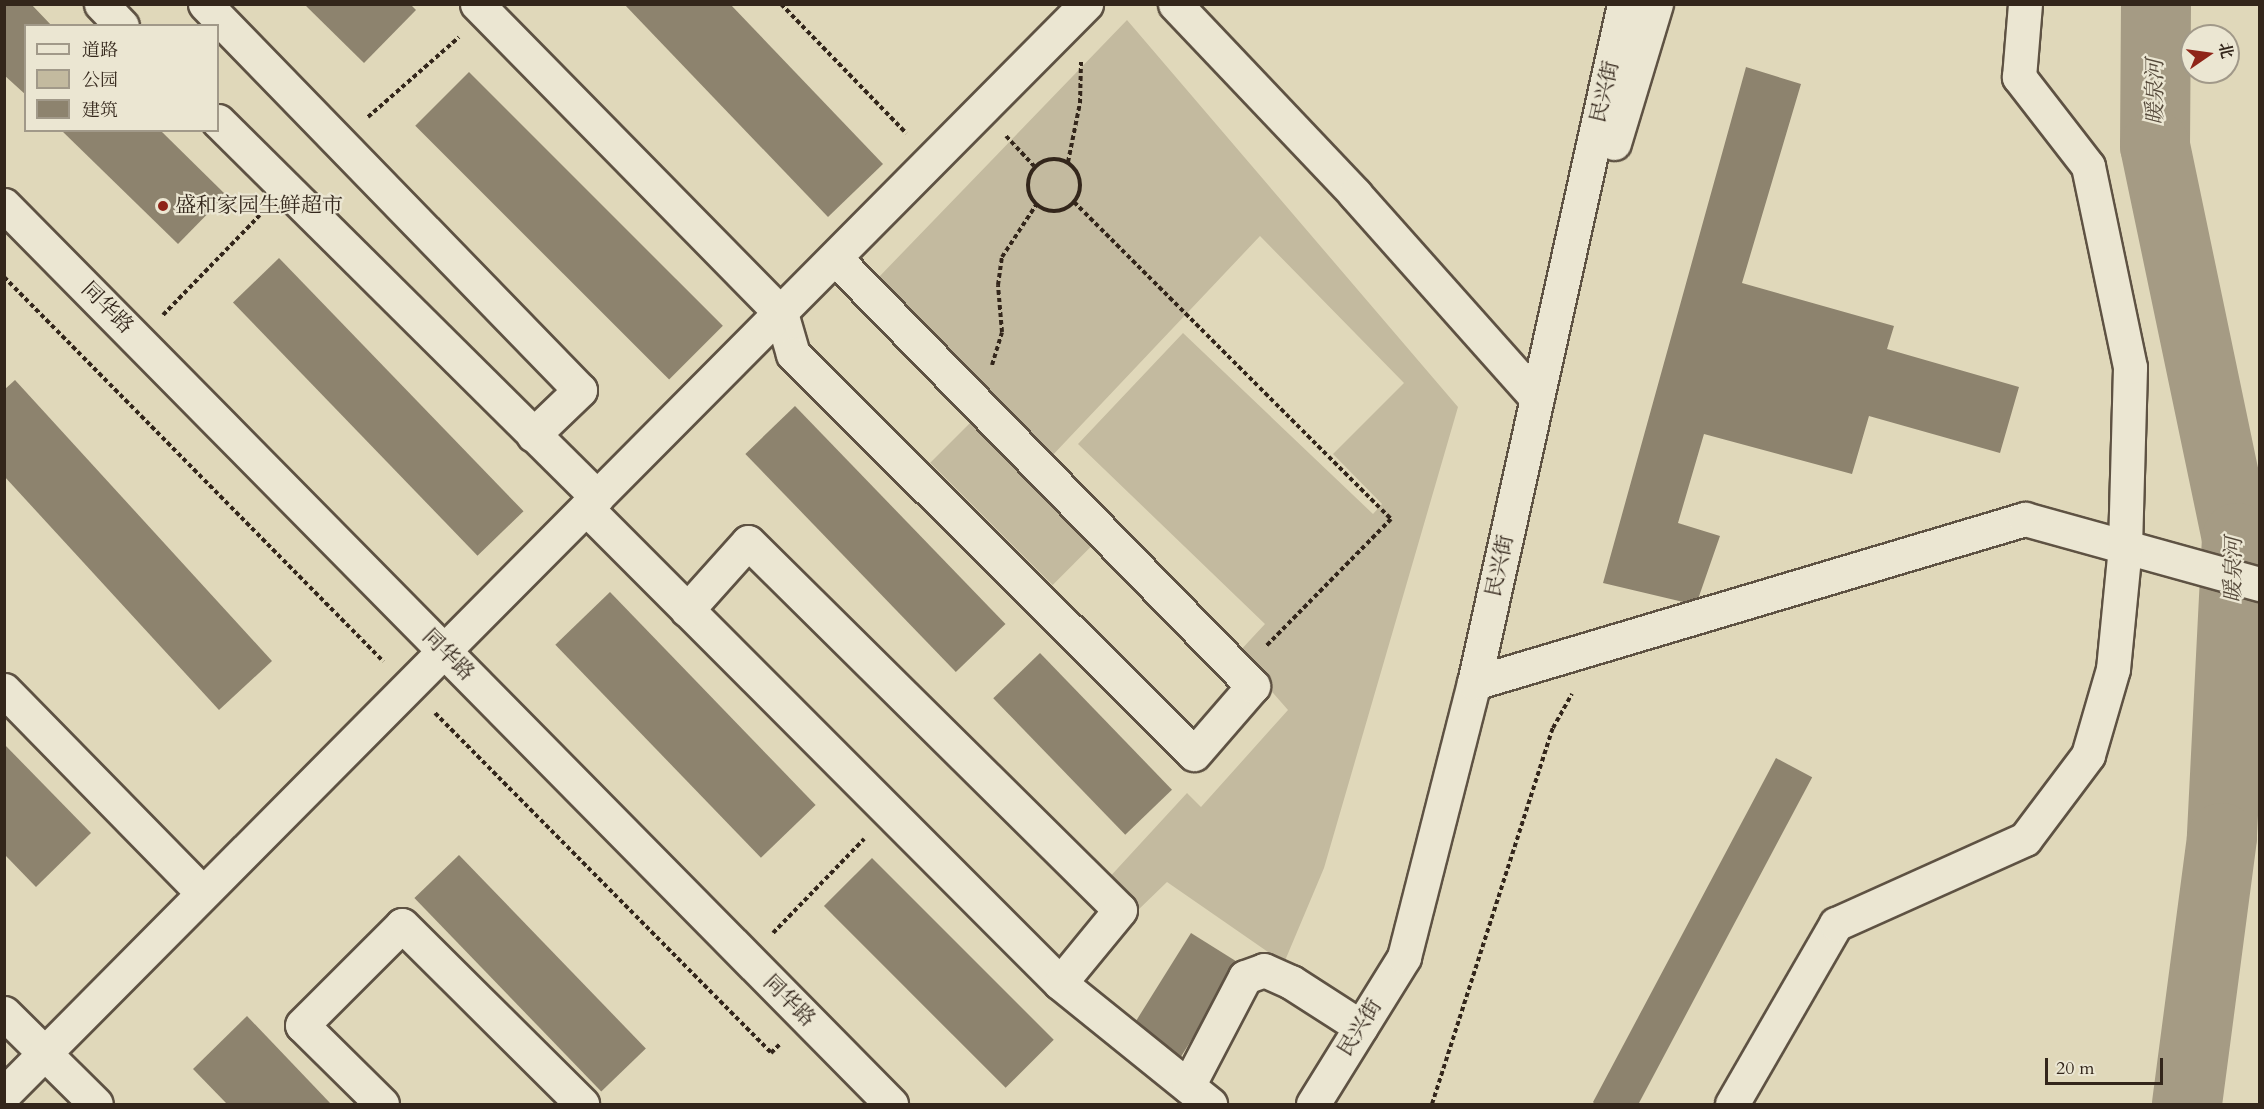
<!DOCTYPE html>
<html>
<head>
<meta charset="utf-8">
<style>
  body { margin:0 }
  #map { position:relative; width:2264px; height:1109px; overflow:hidden; background:#e0d8ba; font-family:Cardo,"Noto Serif SC",serif }
  div>[style] { position:absolute }
  .green>* { inset:0; background:#c3ba9f; transform-origin:0 0 }
  .river>* { height:70px; margin:-35px; padding:0 35px; transform-origin:35px; border-radius:35px; background:#a59b84 }
  .building>* { inset:0; background:#8d836e; transform-origin:0 0 }
  .path>* { height:4px; margin-top:-2px; transform-origin:0; background:repeating-linear-gradient(90deg,#33261b 0 4.5px,transparent 0 7.5px) }
  .path>.ring { margin:-2px; padding:0; box-sizing:content-box; background:none; border:4px solid #33261b; border-radius:50% }
  .roads { filter:drop-shadow(2px 0 #5e5243) drop-shadow(-2px 0 #5e5243) drop-shadow(0 2px #5e5243) drop-shadow(0 -2px #5e5243) }
  .minor>* { height:33px; margin:-16.5px; padding:0 16.5px; transform-origin:16.5px; border-radius:16.5px; background:#ebe6d2 }
  .dots>* { width:16px; height:16px; translate:-50% -50%; box-sizing:border-box; border:3px solid #ebe6d2; border-radius:50% }
  span { translate:-50% -50%; white-space:nowrap; text-align:center; line-height:1.15; -webkit-text-stroke:4.5px #ebe6d2; paint-order:stroke }
  .street-label { font-size:21px; color:#33261b }
  .poi-label { font-size:21px; color:#33261b }
  .left { translate:0 -50%; text-align:left }
  .water-label { font-size:22px; color:#55493a; font-style:italic }
  .frame { position:absolute; inset:0; border:6px solid #33261b; pointer-events:none }
  .legend { position:absolute; left:24px; top:24px; width:195px; height:108px; box-sizing:border-box; background:#ebe6d2; border:2px solid #a19989; margin:0; padding:8px 10px; list-style:none; font-size:18px; color:#33261b }
  .legend li { display:flex; align-items:center; gap:12px; height:30px }
  .legend b { width:30px; border:2px solid #a19989 }
  .north { position:absolute; left:2180px; top:24px; width:60px; height:60px; box-sizing:border-box; background:#ebe6d2; border:2px solid #a19989; border-radius:50%; rotate:77deg; font-size:16px; font-weight:700; line-height:24px; text-align:center; color:#33261b }
  .north::after { content:''; display:block; margin:auto; width:21px; height:27px; background:#8f2418; clip-path:polygon(50% 0,100% 100%,50% 72%,0 100%) }
  .scale { position:absolute; left:2045px; top:1058px; width:118px; height:27px; box-sizing:border-box; border:3px solid #33261b; border-top:0; padding-left:8px; font-size:18px; line-height:21px; white-space:nowrap; color:#33261b; -webkit-text-stroke:4px #ebe6d2; paint-order:stroke }
</style>
</head>
<body>
<div id="map">
  <div class="green">
    <div style="clip-path:polygon(1127px 20px,1458px 407px,1324px 868px,1284px 963px,1167px 882px,1136px 912px,1106px 881px,1187px 793px,1201px 807px,1288px 710px,1238px 653px,1265px 624px,1078px 444px,1183px 333px,1373px 514px,1382px 504px,1333px 454px,1404px 383px,1260px 236px,1050px 458px,877px 288px,878px 278px)"></div>
    <div style="left:972px;top:421px;width:173px;height:59px;rotate:45deg"></div>
  </div>
  <div class="river">
    <div style="left:2156px;top:4px;width:142px;rotate:90.4deg"></div>
    <div style="left:2155px;top:146px;width:400px;rotate:78.2deg"></div>
    <div style="left:2237px;top:538px;width:300px;rotate:92.9deg"></div>
    <div style="left:2222px;top:838px;width:268px;rotate:97.5deg"></div>
  </div>
  <div class="building">
    <div style="clip-path:polygon(4px 4px,31px 4px,52px 26px,26px 26px,26px 95px,4px 75px)"></div>
    <div style="clip-path:polygon(304px 4px,410px 4px,416px 10px,364px 63px)"></div>
    <div style="clip-path:polygon(624px 4px,730px 4px,883px 164px,828px 217px)"></div>
    <div style="clip-path:polygon(1746px 67px,1801px 84px,1742px 283px,1894px 326px,1887px 349px,2019px 387px,2000px 453px,1869px 416px,1852px 474px,1704px 434px,1678px 523px,1720px 536px,1696px 605px,1603px 583px)"></div>
    <div style="left:469px;top:72px;width:359px;height:76px;rotate:45deg"></div>
    <div style="clip-path:polygon(61px 130px,160px 130px,226px 195px,178px 244px)"></div>
    <div style="left:279px;top:258px;width:352px;height:64px;rotate:46deg"></div>
    <div style="clip-path:polygon(15px 380px,272px 661px,219px 710px,4px 476px,4px 390px)"></div>
    <div style="left:795px;top:406px;width:303px;height:69px;rotate:46deg"></div>
    <div style="left:610px;top:592px;width:296px;height:76px;rotate:46deg"></div>
    <div style="left:1040px;top:653px;width:190px;height:65px;rotate:46deg"></div>
    <div style="clip-path:polygon(4px 744px,91px 833px,36px 887px,4px 854px)"></div>
    <div style="left:1776px;top:758px;width:41px;height:390px;rotate:28deg"></div>
    <div style="left:459px;top:855px;width:269px;height:62px;rotate:46deg"></div>
    <div style="left:872px;top:858px;width:257px;height:68px;rotate:45deg"></div>
    <div style="left:1191px;top:933px;width:57px;height:115px;rotate:32deg"></div>
    <div style="clip-path:polygon(247px 1016px,331px 1104px,227px 1104px,193px 1069px)"></div>
  </div>
  <div class="path">
    <div style="left:781px;top:4px;width:180px;rotate:45.9deg"></div>
    <div style="left:368px;top:117px;width:121px;rotate:-41.3deg"></div>
    <div style="left:1006px;top:136px;width:41px;rotate:47deg"></div>
    <div class="ring" style="left:1028px;top:159px;width:48px;height:48px"></div>
    <div style="left:1068px;top:162px;width:60px;rotate:-78.5deg"></div>
    <div style="left:1080px;top:103px;width:41px;rotate:-88.6deg"></div>
    <div style="left:1074px;top:202px;width:448px;rotate:45deg"></div>
    <div style="left:1391px;top:519px;width:178px;rotate:134.5deg"></div>
    <div style="left:4px;top:277px;width:540px;rotate:45.38deg"></div>
    <div style="left:163px;top:315px;width:139px;rotate:-45.9deg"></div>
    <div style="left:992px;top:365px;width:34px;rotate:-73deg"></div>
    <div style="left:1002px;top:332px;width:47px;rotate:-94.9deg"></div>
    <div style="left:998px;top:285px;width:28px;rotate:-82deg"></div>
    <div style="left:1002px;top:257px;width:62px;rotate:-56.8deg"></div>
    <div style="left:435px;top:713px;width:478px;rotate:45.3deg"></div>
    <div style="left:771px;top:1053px;width:13px;rotate:-45deg"></div>
    <div style="left:773px;top:933px;width:131px;rotate:-45.9deg"></div>
    <div style="left:1432px;top:1104px;width:395px;rotate:-72.2deg"></div>
    <div style="left:1553px;top:728px;width:39px;rotate:-61deg"></div>
  </div>
  <div class="roads">
    <div class="minor">
      <div style="left:101px;top:4px;width:30px;rotate:46deg"></div>
      <div style="left:205px;top:4px;width:538px;rotate:45.83deg"></div>
      <div style="left:580px;top:390px;width:65px;rotate:136.2deg"></div>
      <div style="left:477px;top:4px;width:433px;rotate:45.5deg"></div>
      <div style="left:781px;top:313px;width:43px;rotate:73.7deg"></div>
      <div style="left:793px;top:354px;width:566px;rotate:44.93deg"></div>
      <div style="left:1194px;top:754px;width:90px;rotate:-49.1deg"></div>
      <div style="left:1253px;top:686px;width:598px;rotate:-134.32deg"></div>
      <div style="left:1175px;top:4px;width:262px;rotate:46.5deg"></div>
      <div style="left:1355px;top:194px;width:273px;rotate:48.3deg"></div>
      <div style="left:218px;top:121px;width:534px;rotate:44.77deg"></div>
      <div style="left:1614px;top:143px;width:145px;rotate:-73.2deg"></div>
      <div style="left:4px;top:205px;width:1263px;rotate:45.38deg"></div>
      <div style="left:586px;top:508px;width:671px;rotate:45.06deg"></div>
      <div style="left:1060px;top:983px;width:193px;rotate:38.9deg"></div>
      <div style="left:687px;top:610px;width:91px;rotate:-48.1deg"></div>
      <div style="left:748px;top:542px;width:523px;rotate:44.69deg"></div>
      <div style="left:1120px;top:910px;width:94px;rotate:129.4deg"></div>
      <div style="left:1474px;top:683px;width:575px;rotate:-16.58deg"></div>
      <div style="left:2025px;top:519px;width:244px;rotate:15.5deg"></div>
      <div style="left:4px;top:690px;width:284px;rotate:45.6deg"></div>
      <div style="left:4px;top:1013px;width:129px;rotate:44.7deg"></div>
      <div style="left:1188px;top:1086px;width:123px;rotate:-62.4deg"></div>
      <div style="left:1245px;top:977px;width:20px;rotate:-20deg"></div>
      <div style="left:1264px;top:970px;width:30px;rotate:24deg"></div>
      <div style="left:1291px;top:982px;width:83px;rotate:32.7deg"></div>
      <div style="left:4px;top:1094px;width:1536px;rotate:-45.21deg"></div>
      <div style="left:382px;top:1104px;width:112px;rotate:-135.4deg"></div>
      <div style="left:302px;top:1025px;width:141px;rotate:-45deg"></div>
      <div style="left:402px;top:925px;width:254px;rotate:44.8deg"></div>
      <div style="left:1313px;top:1104px;width:173px;rotate:-58.2deg"></div>
      <div style="left:1404px;top:957px;width:283px;rotate:-75.7deg"></div>
      <div style="left:1474px;top:683px;width:695px;rotate:-77.54deg"></div>
      <div style="left:1732px;top:1104px;width:208px;rotate:-60deg"></div>
      <div style="left:1836px;top:924px;width:207px;rotate:-24.2deg"></div>
      <div style="left:2025px;top:839px;width:105px;rotate:-53.1deg"></div>
      <div style="left:2088px;top:755px;width:90px;rotate:-73.8deg"></div>
      <div style="left:2113px;top:669px;width:123px;rotate:-84.4deg"></div>
      <div style="left:2125px;top:547px;width:180px;rotate:-88.4deg"></div>
      <div style="left:2130px;top:367px;width:205px;rotate:-101.8deg"></div>
      <div style="left:2088px;top:166px;width:113px;rotate:-127.8deg"></div>
      <div style="left:2019px;top:77px;width:73px;rotate:-85.3deg"></div>
    </div>
  </div>
  <div class="dots">
    <div style="left:163px;top:206px;background:#8f2418"></div>
  </div>
  <div class="street-label">
    <span style="left:1605px;top:92px;rotate:-77deg">民兴街</span>
    <span style="left:107px;top:308px;rotate:45deg">同华路</span>
    <span style="left:1500px;top:566px;rotate:-78deg">民兴街</span>
    <span style="left:448px;top:655px;rotate:45deg">同华路</span>
    <span style="left:789px;top:1001px;rotate:45deg">同华路</span>
    <span style="left:1360px;top:1028px;rotate:-58deg">民兴街</span>
  </div>
  <div class="poi-label">
    <span class="left" style="left:175px;top:206px">盛和家园生鲜超市</span>
  </div>
  <div class="water-label">
    <span style="left:2156px;top:92px;rotate:-90deg">暖泉河</span>
    <span style="left:2234px;top:570px;rotate:-89deg">暖泉河</span>
  </div>
  <div class="frame"></div>
  <ul class="legend">
  <li><b style="height:8px;background:#ebe6d2"></b>道路</li>
  <li><b style="height:16px;background:#c3ba9f"></b>公园</li>
  <li><b style="height:16px;background:#8d836e"></b>建筑</li>
  </ul>
  <div class="north">北</div>
  <div class="scale">20 m</div>
</div>
</body>
</html>
